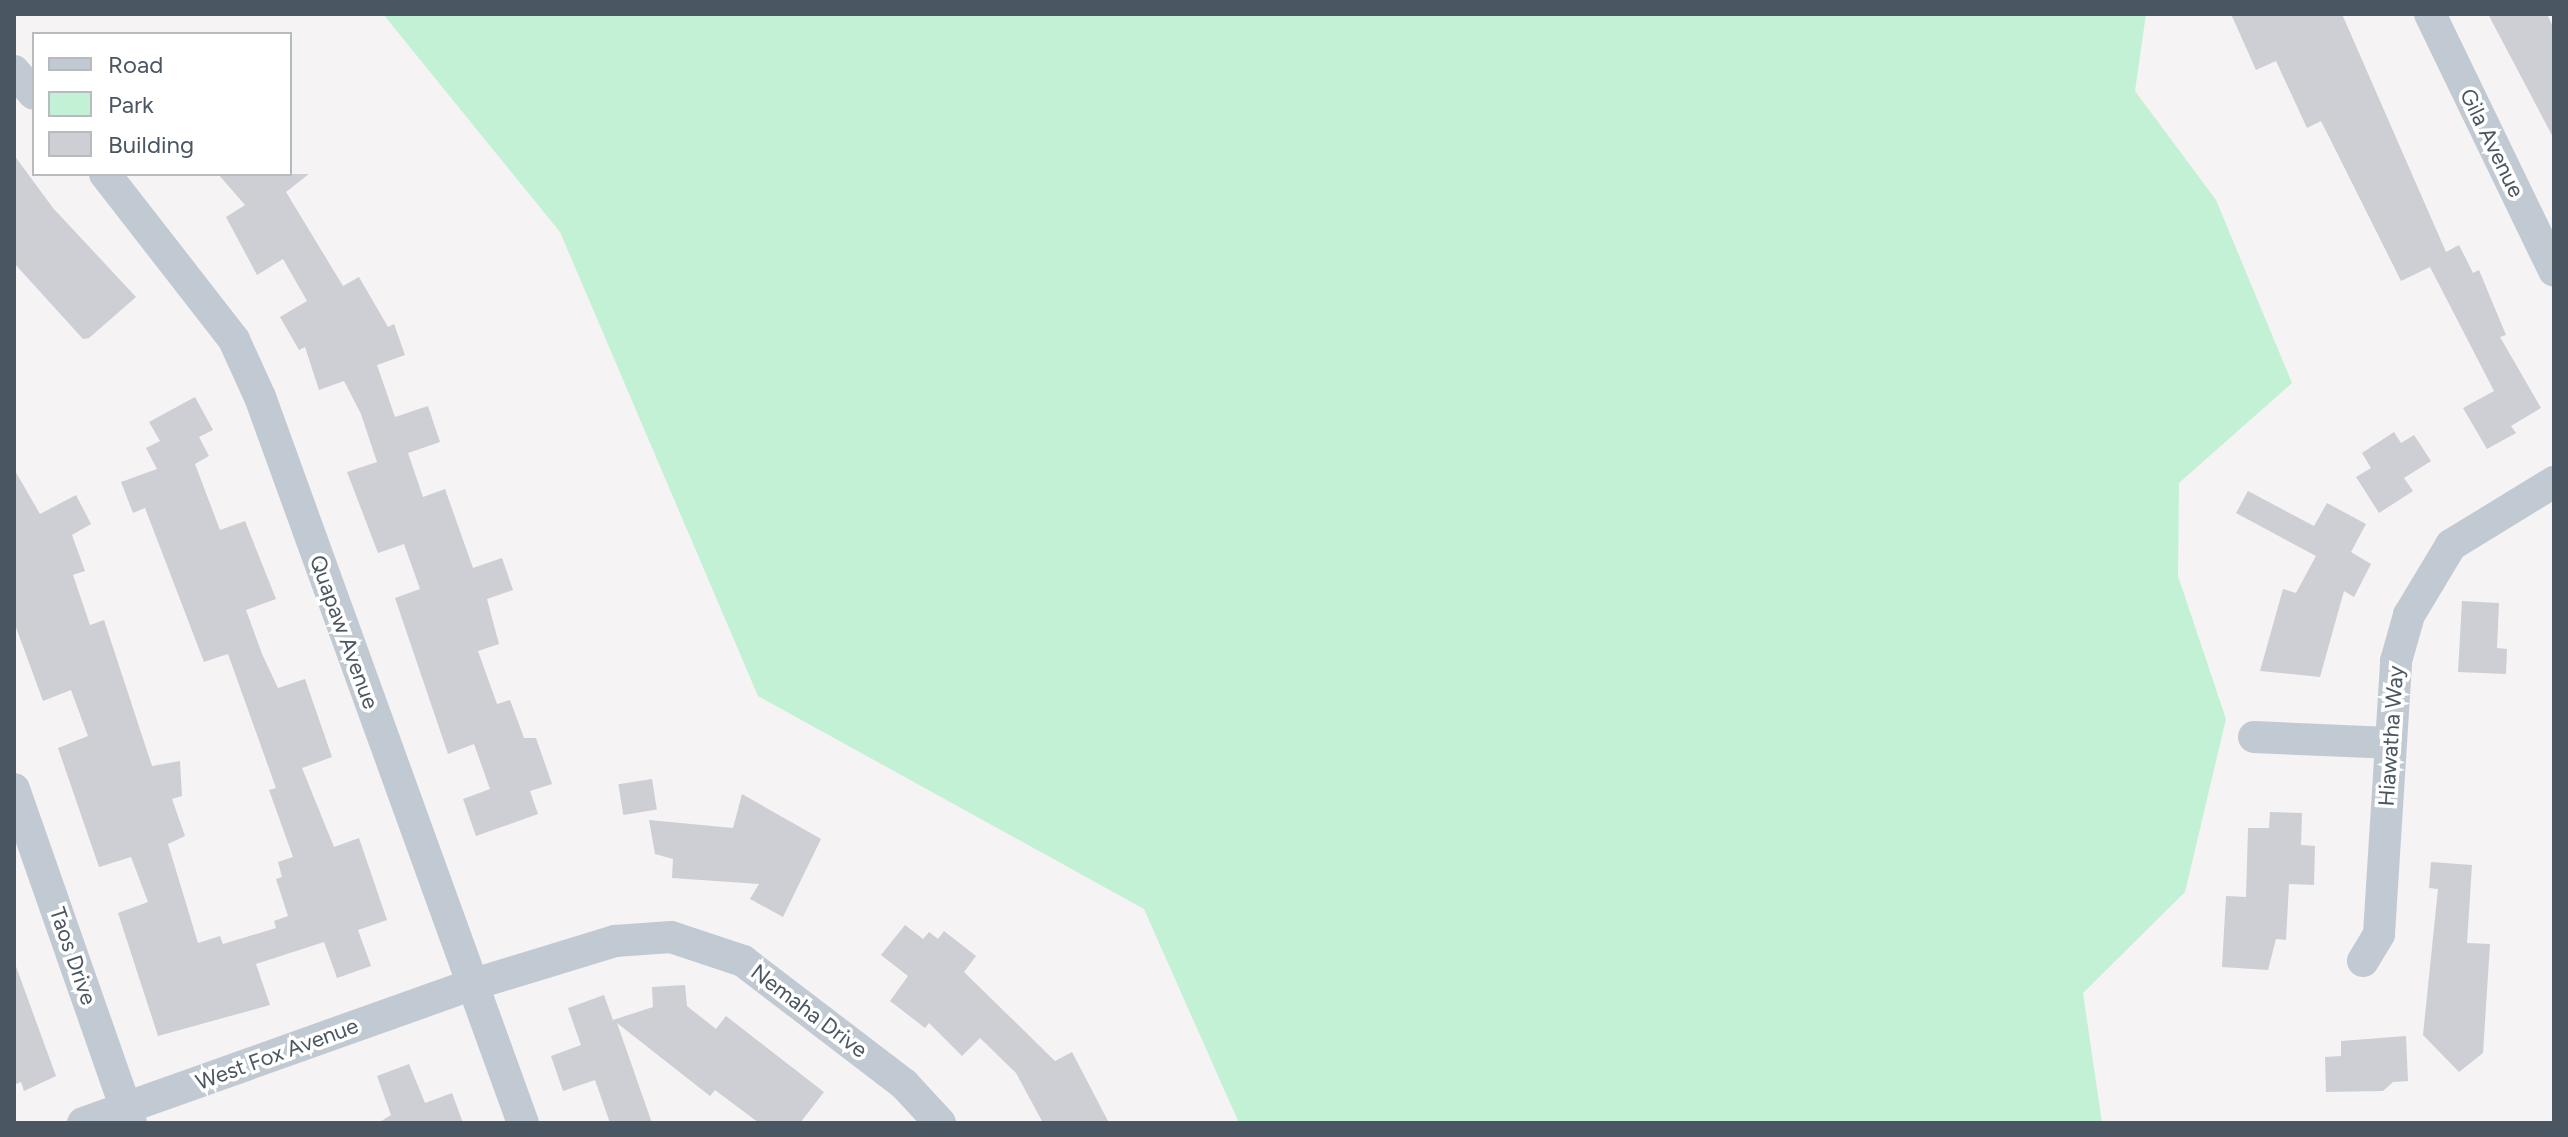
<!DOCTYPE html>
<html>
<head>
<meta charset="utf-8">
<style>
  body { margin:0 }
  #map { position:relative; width:2568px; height:1137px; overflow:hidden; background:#f5f3f3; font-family:Figtree,sans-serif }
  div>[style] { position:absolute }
  .green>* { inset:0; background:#c3f1d5 }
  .building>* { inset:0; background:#cdcfd5; transform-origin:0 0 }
  .street>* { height:32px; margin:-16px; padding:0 16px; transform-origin:16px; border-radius:16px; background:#c1cad2 }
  span { translate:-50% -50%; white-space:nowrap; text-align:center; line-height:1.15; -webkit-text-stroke:7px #fff; paint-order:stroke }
  .street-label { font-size:22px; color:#4a5661 }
  .frame { position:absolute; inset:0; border:16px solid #4a5661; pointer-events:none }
  .legend { position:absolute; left:32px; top:32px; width:260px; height:144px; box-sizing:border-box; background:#fff; border:2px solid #b7bbc0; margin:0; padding:10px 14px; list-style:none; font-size:24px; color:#4a5661 }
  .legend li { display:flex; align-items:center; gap:16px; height:40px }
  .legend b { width:40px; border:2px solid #b7bbc0 }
</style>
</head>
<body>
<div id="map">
  <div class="green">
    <div style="clip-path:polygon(383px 14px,2146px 14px,2135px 91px,2216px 200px,2292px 383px,2179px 483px,2178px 576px,2226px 719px,2185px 892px,2083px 993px,2102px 1123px,1239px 1123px,1144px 909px,758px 696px,560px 232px)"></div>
  </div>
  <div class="building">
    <div style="clip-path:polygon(2231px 14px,2342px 14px,2446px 252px,2459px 245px,2473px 273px,2479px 270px,2506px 335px,2500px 337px,2541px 408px,2511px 426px,2516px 433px,2487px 449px,2463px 408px,2494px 391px,2430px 267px,2401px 281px,2321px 121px,2307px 128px,2276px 61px,2256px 70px)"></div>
    <div style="clip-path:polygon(2488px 14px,2547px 14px,2554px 29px,2554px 139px)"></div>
    <div style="clip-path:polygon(14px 155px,53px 208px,136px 297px,89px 338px,83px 339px,14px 263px)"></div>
    <div style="clip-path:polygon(218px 174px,309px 174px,286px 192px,343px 286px,359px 277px,388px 327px,394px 324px,405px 355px,377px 365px,395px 417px,428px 406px,440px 442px,408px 453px,423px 497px,445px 489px,473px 568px,502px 558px,513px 590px,487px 599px,499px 644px,478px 651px,497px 704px,510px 700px,524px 738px,536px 738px,552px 784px,530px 791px,538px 814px,476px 836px,463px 799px,490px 789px,474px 744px,448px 754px,395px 598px,420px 589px,404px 544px,378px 553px,347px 472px,377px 462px,361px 414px,344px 381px,319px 390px,305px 347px,299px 350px,280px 317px,307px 301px,283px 259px,257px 275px,226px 217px,245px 205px)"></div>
    <div style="clip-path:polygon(195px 397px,213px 430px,199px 437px,209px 456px,195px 464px,220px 530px,245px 521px,276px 599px,246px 610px,262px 654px,278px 688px,305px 679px,332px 757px,302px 768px,334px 847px,359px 838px,387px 920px,358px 930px,371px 966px,337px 978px,324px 942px,256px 964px,270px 1005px,158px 1036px,118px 913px,148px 902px,131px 857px,99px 867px,58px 748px,88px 736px,71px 690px,43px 701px,14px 622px,14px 469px,40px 514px,76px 495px,91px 524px,72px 535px,85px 571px,73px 575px,90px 625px,104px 620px,152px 766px,180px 761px,182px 796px,172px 799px,185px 836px,168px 844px,198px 943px,220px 936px,223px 944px,276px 928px,274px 921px,288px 916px,276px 879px,282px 877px,278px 862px,293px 857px,269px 790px,276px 788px,228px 654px,204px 662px,145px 508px,133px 513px,121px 482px,157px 469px,146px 448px,160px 441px,149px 422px)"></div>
    <div style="clip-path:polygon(2394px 432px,2401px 443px,2414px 435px,2431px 461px,2404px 478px,2413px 491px,2379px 513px,2356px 477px,2371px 468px,2362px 453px)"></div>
    <div style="clip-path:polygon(2248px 491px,2314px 526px,2327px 503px,2366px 524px,2351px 552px,2371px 564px,2354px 597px,2344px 591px,2320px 677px,2260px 671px,2283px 589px,2296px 593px,2316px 556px,2236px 513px)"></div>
    <div style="clip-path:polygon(2462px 601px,2499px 603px,2497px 648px,2507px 649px,2506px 674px,2458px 672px)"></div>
    <div style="left:652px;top:779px;width:31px;height:34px;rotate:81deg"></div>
    <div style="clip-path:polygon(742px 794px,821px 839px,783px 917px,750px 899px,759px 884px,672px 878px,673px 859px,655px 854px,649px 820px,733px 828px)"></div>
    <div style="clip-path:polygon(2270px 812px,2302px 813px,2301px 845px,2315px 846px,2314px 885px,2289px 884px,2286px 940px,2276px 939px,2268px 970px,2222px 967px,2226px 896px,2246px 897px,2248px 828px,2269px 828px)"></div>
    <div style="clip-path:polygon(2431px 862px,2472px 865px,2467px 943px,2490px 944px,2483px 1053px,2459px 1072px,2423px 1035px,2438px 889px,2429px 888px)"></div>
    <div style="clip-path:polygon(905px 925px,923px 939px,929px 932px,938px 939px,944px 931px,976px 956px,964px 972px,1055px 1061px,1072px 1052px,1109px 1123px,1043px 1123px,1016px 1073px,980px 1038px,962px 1056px,929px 1023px,925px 1028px,890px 1001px,908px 976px,881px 955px)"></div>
    <div style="clip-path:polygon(14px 961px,56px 1076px,24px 1091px,21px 1082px,14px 1085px)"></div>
    <div style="clip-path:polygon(685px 985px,687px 1006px,716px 1029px,726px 1016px,824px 1092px,800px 1123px,759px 1123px,715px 1090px,710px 1096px,617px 1023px,652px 1123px,610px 1123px,595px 1080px,563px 1091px,551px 1056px,581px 1045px,568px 1008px,604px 995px,613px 1020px,653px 1007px,652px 987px)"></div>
    <div style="clip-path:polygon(2406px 1036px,2408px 1081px,2393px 1082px,2383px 1091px,2326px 1092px,2325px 1057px,2341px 1056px,2341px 1041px)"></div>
    <div style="clip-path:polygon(409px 1064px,425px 1103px,452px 1093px,463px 1123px,378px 1123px,391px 1115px,377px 1076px)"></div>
  </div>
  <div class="street">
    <div style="left:2430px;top:14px;width:285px;rotate:64.2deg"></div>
    <div style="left:14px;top:71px;width:30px;rotate:49deg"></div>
    <div style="left:105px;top:174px;width:210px;rotate:52.1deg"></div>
    <div style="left:234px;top:340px;width:63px;rotate:65.5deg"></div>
    <div style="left:260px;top:397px;width:772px;rotate:70.09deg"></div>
    <div style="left:2254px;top:737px;width:135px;rotate:2.5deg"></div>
    <div style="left:14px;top:789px;width:354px;rotate:70.7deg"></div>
    <div style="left:2363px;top:961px;width:31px;rotate:-59deg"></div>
    <div style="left:2379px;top:934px;width:274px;rotate:-86.4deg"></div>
    <div style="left:2396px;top:661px;width:48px;rotate:-74.2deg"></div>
    <div style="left:2409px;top:615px;width:82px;rotate:-59deg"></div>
    <div style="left:2451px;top:545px;width:121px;rotate:-31.5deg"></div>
    <div style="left:83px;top:1123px;width:412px;rotate:-19.6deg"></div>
    <div style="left:471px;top:985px;width:151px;rotate:-17deg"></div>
    <div style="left:615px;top:941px;width:56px;rotate:-4.1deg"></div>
    <div style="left:671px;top:937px;width:76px;rotate:18.4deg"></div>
    <div style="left:743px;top:961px;width:203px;rotate:37.4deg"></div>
    <div style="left:904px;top:1084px;width:53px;rotate:47.3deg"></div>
  </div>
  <div class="street-label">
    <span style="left:2492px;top:143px;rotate:64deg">Gila Avenue</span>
    <span style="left:344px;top:632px;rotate:70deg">Quapaw Avenue</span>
    <span style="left:2391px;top:736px;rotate:-86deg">Hiawatha Way</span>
    <span style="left:73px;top:956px;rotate:71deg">Taos Drive</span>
    <span style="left:809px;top:1011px;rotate:37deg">Nemaha Drive</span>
    <span style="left:277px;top:1054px;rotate:-20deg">West Fox Avenue</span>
  </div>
  <div class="frame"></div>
  <ul class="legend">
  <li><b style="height:10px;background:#c1cad2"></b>Road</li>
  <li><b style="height:22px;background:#c3f1d5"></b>Park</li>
  <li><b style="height:22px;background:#cdcfd5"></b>Building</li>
  </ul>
</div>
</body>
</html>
